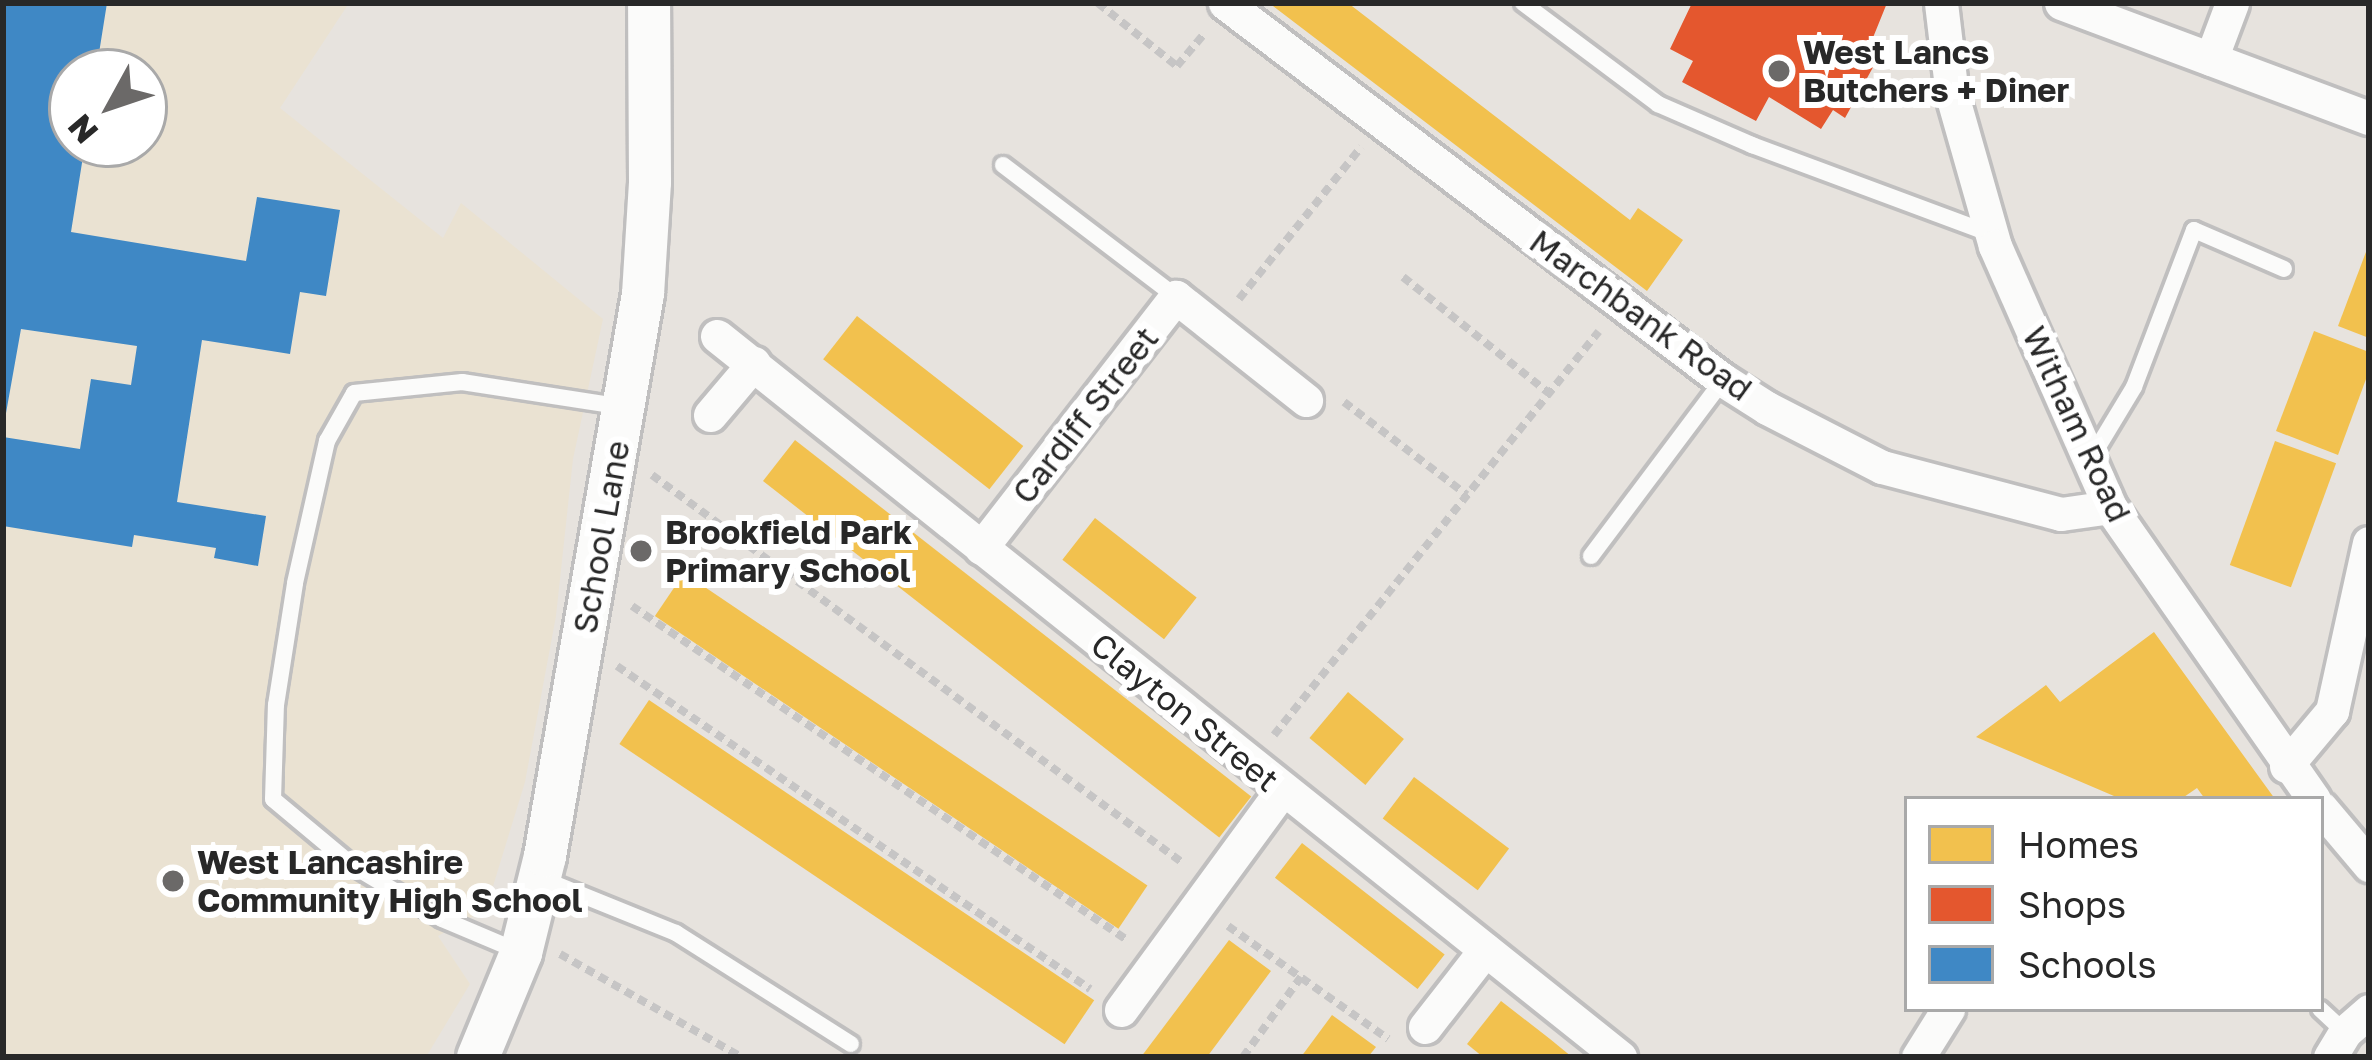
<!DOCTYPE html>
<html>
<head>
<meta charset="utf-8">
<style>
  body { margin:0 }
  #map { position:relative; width:2372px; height:1060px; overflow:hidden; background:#e7e3de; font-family:"Golos Text",sans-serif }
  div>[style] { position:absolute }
  .education>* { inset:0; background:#eae2d2 }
  .homes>* { inset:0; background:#f2c14e; transform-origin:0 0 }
  .shops>* { inset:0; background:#e4572e }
  .schools>* { inset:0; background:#3f88c5 }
  .path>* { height:8px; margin-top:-4px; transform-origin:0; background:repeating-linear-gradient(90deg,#c6c5c5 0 9px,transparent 0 15px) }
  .roads { filter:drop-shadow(3px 0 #c0bfbf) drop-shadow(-3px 0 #c0bfbf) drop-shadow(0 3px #c0bfbf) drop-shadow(0 -3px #c0bfbf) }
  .service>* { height:16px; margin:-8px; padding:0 8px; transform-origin:8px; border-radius:8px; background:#fbfbfa }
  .minor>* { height:33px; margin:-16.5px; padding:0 16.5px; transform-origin:16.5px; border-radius:16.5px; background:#fbfbfa }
  .tertiary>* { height:42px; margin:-21px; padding:0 21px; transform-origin:21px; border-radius:21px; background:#fbfbfa }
  .dots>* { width:33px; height:33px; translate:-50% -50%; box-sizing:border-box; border:6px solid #fff; border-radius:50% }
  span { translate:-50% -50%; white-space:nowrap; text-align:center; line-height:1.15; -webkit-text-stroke:12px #fff; paint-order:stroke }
  .poi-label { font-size:33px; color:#282828; font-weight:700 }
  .left { translate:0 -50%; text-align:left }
  .street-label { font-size:33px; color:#282828 }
  .frame { position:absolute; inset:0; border:6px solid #282828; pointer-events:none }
  .legend { position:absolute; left:1904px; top:796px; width:420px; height:216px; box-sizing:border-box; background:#fff; border:3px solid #a9a9a9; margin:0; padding:15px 21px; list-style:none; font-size:36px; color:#282828 }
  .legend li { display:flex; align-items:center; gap:24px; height:60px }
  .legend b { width:60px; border:3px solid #a9a9a9 }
  .north { position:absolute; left:48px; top:48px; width:120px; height:120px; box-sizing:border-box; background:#fff; border:3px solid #a9a9a9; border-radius:50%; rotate:230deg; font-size:33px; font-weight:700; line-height:48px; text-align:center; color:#282828 }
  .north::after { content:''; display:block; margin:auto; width:42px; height:54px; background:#6b6968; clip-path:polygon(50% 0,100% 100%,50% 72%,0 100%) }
</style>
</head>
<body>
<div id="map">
  <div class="education">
    <div style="clip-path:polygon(evenodd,3px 3px,349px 3px,280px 108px,443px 238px,461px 203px,603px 319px,573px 459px,556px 616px,525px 782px,486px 909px,438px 936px,470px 984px,426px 1057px,3px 1057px,3px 3px,72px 72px,144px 72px,144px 144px,72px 144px,72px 72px)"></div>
  </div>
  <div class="homes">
    <div style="clip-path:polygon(1269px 3px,1348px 3px,1630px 220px,1638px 208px,1683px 240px,1647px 291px)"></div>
    <div style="clip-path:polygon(2369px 244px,2369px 338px,2338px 326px)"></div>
    <div style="left:857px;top:316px;width:211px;height:55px;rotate:38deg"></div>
    <div style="clip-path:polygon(2314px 331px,2369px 352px,2369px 371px,2338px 455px,2276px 431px)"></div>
    <div style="left:795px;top:440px;width:579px;height:52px;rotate:38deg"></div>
    <div style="left:2275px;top:441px;width:65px;height:132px;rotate:20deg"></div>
    <div style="left:1095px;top:518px;width:129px;height:53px;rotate:38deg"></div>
    <div style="left:684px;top:573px;width:559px;height:52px;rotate:34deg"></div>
    <div style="clip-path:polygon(2154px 632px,2275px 799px,2205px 799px,2197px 788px,2181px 799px,2121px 799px,1976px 737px,2046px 685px,2060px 702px)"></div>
    <div style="left:1348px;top:692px;width:73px;height:60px;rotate:40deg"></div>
    <div style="left:649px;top:700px;width:537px;height:53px;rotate:34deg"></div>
    <div style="left:1414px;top:777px;width:119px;height:52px;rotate:37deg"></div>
    <div style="left:1302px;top:843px;width:181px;height:44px;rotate:38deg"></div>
    <div style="clip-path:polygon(1229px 940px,1271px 971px,1207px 1057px,1141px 1057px)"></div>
    <div style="clip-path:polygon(1501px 1001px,1550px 1039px,1572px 1057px,1483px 1057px,1467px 1044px)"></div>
    <div style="clip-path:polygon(1332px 1015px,1376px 1047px,1368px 1057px,1301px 1057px)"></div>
  </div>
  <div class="shops">
    <div style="clip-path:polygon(1692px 3px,1887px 3px,1870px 45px,1882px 51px,1845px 118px,1833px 110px,1821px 129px,1769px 97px,1756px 121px,1682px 82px,1693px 61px,1670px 49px)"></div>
  </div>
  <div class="schools">
    <div style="clip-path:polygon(3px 3px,107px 3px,96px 72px,72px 72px,72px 144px,85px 144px,71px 232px,246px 261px,257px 197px,340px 210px,326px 296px,300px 292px,290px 354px,202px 340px,177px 502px,266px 516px,258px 566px,214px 558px,216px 548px,134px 535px,132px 547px,3px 526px,3px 437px,80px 449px,91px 379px,131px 385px,137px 346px,21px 329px,3px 430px)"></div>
  </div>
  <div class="path">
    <div style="left:1098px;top:3px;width:101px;rotate:38.6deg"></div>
    <div style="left:1177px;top:66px;width:42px;rotate:-49.8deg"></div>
    <div style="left:1403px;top:277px;width:186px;rotate:38.5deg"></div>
    <div style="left:1239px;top:299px;width:195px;rotate:-51.2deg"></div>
    <div style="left:1344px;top:402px;width:154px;rotate:37.1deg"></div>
    <div style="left:652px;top:475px;width:658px;rotate:36.16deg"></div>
    <div style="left:632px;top:606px;width:597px;rotate:34.01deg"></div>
    <div style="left:617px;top:666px;width:573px;rotate:34.33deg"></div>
    <div style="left:1274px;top:735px;width:518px;rotate:-51.18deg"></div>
    <div style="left:1228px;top:926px;width:196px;rotate:35.2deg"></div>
    <div style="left:560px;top:954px;width:208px;rotate:29.6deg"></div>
    <div style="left:1243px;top:1057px;width:99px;rotate:-54.1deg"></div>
  </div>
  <div class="roads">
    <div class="service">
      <div style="left:1523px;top:3px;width:169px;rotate:36.8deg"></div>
      <div style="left:1658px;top:104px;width:103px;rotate:23.6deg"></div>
      <div style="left:1752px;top:145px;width:255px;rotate:20.4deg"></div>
      <div style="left:1003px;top:165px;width:218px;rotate:37.3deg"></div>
      <div style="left:2090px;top:460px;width:85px;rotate:-58.9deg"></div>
      <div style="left:2134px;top:387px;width:168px;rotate:-69.1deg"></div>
      <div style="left:2194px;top:230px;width:98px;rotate:23.4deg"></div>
      <div style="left:1591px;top:556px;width:220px;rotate:-53.1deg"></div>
      <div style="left:540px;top:878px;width:147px;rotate:22deg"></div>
      <div style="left:676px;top:933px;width:207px;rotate:32.4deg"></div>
      <div style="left:520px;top:952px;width:85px;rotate:-157.1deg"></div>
      <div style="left:442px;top:919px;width:104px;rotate:-149.2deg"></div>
      <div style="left:353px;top:866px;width:104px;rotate:-140.1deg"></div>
      <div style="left:273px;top:799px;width:94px;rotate:-88.2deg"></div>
      <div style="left:276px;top:705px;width:123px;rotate:-81.1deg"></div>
      <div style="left:295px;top:583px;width:146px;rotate:-77.3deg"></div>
      <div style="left:327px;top:441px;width:55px;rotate:-60.6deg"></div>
      <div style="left:354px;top:393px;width:109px;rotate:-5.8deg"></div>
      <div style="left:462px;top:382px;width:163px;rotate:8.8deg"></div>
      <div style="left:2320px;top:1009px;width:34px;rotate:43deg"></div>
    </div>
    <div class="minor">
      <div style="left:1225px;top:3px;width:625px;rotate:37.13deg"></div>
      <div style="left:1723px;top:380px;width:52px;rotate:32.5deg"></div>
      <div style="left:1767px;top:408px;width:129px;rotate:27.2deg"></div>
      <div style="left:1882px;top:467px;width:185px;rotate:14.7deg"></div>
      <div style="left:2061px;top:514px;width:49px;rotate:-8.1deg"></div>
      <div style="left:1941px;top:3px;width:93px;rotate:83.2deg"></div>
      <div style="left:1952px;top:95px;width:157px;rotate:74.1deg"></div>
      <div style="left:1995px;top:246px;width:285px;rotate:66.2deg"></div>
      <div style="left:2110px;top:507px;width:356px;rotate:55.1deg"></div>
      <div style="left:2061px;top:3px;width:329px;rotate:20.5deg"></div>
      <div style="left:2211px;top:59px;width:60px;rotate:-69.4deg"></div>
      <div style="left:717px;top:336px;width:1156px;rotate:38.61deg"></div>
      <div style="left:710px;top:415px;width:68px;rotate:-49.8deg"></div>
      <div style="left:981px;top:548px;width:318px;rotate:-52.2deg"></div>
      <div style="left:1176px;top:297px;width:166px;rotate:38.4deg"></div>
      <div style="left:2286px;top:766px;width:72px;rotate:-50.1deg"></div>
      <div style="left:2332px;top:711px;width:172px;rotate:-77.6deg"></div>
      <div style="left:2321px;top:808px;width:75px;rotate:49.9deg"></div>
      <div style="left:1121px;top:1010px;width:273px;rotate:-53.8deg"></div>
      <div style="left:1425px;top:1027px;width:98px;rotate:-52.1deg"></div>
      <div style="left:1918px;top:1057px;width:57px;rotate:-58deg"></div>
      <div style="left:2330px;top:1057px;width:29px;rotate:-59deg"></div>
      <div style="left:2345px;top:1032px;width:32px;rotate:-41deg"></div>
    </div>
    <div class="tertiary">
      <div style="left:478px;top:1057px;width:113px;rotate:-67.5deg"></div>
      <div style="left:521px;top:953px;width:100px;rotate:-76.1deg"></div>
      <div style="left:545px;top:856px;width:570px;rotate:-80.11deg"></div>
      <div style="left:643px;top:294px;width:112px;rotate:-86.4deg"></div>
      <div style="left:650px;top:182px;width:179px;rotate:-90.3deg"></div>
    </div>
  </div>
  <div class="dots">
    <div style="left:1779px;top:71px;background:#6b6968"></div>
    <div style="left:641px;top:551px;background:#6b6968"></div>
    <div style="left:173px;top:881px;background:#6b6968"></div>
  </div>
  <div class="poi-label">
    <span class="left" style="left:1803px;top:71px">West Lancs<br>Butchers + Diner</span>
    <span class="left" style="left:665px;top:551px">Brookfield Park<br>Primary School</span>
    <span class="left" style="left:197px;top:881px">West Lancashire<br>Community High School</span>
  </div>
  <div class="street-label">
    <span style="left:1641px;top:315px;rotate:36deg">Marchbank Road</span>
    <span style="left:1085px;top:415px;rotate:-52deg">Cardiff Street</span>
    <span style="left:2077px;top:424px;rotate:65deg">Witham Road</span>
    <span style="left:601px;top:537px;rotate:-80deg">School Lane</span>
    <span style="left:1185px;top:712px;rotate:39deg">Clayton Street</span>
  </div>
  <div class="frame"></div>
  <ul class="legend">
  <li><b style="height:33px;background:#f2c14e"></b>Homes</li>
  <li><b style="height:33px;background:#e4572e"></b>Shops</li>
  <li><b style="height:33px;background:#3f88c5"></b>Schools</li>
  </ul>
  <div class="north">N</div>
</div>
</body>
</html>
